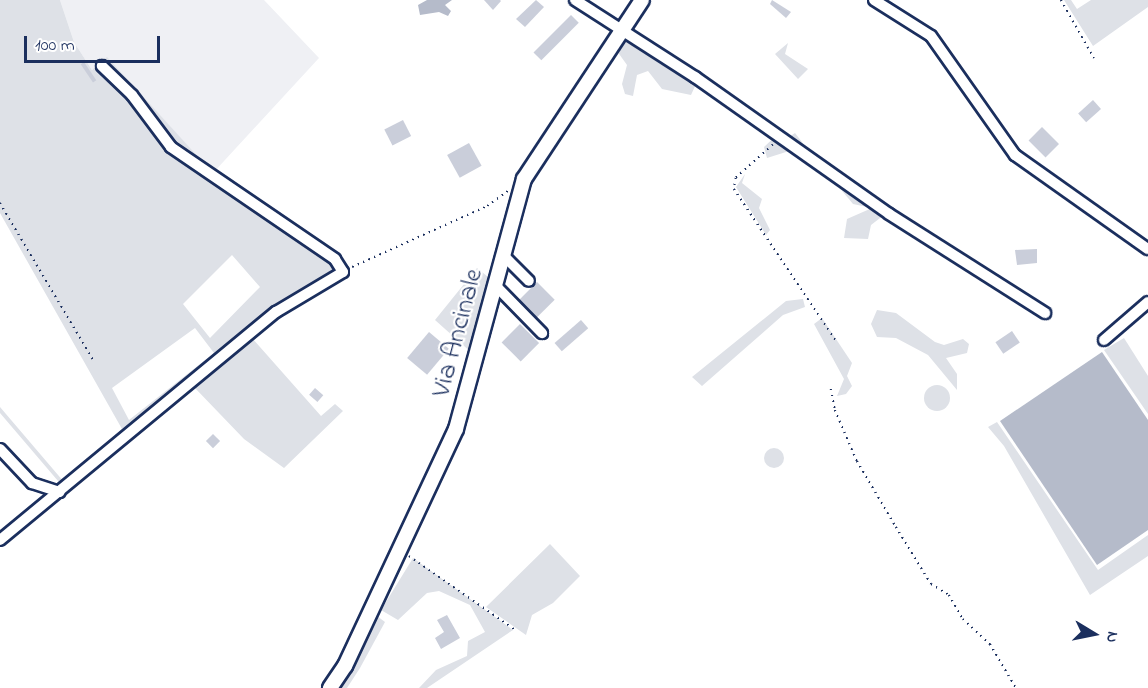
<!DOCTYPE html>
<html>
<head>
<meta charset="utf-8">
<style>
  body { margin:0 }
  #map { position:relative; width:1148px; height:688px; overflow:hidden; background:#fff; font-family:"Indie Flower",sans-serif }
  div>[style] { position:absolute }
  .built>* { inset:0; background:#eff0f4 }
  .green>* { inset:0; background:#dee1e7 }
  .round { border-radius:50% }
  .water>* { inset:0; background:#b5bbca }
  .building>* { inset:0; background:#caceda; transform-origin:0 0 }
  .path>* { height:1.5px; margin-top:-0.75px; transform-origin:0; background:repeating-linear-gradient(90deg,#1b2f5e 0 1.5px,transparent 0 6px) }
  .roads { filter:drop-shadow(2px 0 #1b2f5e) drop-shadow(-2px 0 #1b2f5e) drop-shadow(0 2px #1b2f5e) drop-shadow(0 -2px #1b2f5e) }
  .minor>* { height:10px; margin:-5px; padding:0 5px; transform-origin:5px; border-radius:5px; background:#fff }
  .major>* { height:14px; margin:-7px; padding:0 7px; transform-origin:7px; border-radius:7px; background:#fff }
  span { translate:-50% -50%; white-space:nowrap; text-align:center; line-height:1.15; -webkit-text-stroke:4.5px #fff; paint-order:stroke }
  .street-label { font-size:27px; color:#1b2f5e }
  .north { position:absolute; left:1064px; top:604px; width:60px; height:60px; -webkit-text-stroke:4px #fff; paint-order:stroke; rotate:100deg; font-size:16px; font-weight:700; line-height:24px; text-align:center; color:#1b2f5e }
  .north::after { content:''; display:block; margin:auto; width:21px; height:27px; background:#1b2f5e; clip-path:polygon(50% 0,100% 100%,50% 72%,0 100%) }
  .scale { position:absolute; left:24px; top:36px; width:136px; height:27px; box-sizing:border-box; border:3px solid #1b2f5e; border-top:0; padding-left:8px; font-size:18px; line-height:21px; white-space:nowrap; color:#1b2f5e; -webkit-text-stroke:4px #fff; paint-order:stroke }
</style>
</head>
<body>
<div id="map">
  <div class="built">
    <div style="clip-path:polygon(60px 0,264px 0,319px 58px,213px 173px,107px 58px,92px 70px,74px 42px)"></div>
  </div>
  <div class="green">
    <div style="clip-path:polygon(evenodd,0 0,60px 0,74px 42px,92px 70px,107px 57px,213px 173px,342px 270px,307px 288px,64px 488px,0 413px,0 407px,64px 482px,122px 429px,0 213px,0 0,232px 255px,260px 287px,210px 338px,183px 304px,232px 255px,0 0,195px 328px,214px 353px,129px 420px,112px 388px,195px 328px)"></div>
    <div style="clip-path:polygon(1064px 0,1071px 0,1077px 9px,1091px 0,1148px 0,1148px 7px,1093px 46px)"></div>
    <div style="clip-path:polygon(626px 34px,696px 84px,691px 95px,662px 89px,648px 71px,637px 75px,633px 96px,625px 94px,622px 84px,627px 65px,617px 51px)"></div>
    <div style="clip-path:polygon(788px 43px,785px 54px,808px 69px,798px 79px,775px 54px)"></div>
    <div style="clip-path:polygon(780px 132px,789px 137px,795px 133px,805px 146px,767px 158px,764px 147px)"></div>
    <div style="clip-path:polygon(745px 174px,742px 183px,762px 199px,759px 208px,770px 230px,766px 235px,736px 187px)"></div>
    <div style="clip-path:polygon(833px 180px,884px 215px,871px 225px,868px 239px,844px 238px,847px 219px,872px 208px,853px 204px)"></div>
    <div style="clip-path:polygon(477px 268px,493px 281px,473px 354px,435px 320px)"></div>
    <div style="clip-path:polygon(803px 299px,805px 307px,783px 315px,702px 386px,692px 377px,786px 301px)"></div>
    <div style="clip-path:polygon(877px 310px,896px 313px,935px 342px,944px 345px,963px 339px,969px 344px,967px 353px,946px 358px,957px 374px,957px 390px,928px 355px,896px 338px,877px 337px,871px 324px)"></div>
    <div style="clip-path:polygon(822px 318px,852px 363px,847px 376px,852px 386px,846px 394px,837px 396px,844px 379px,814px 324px)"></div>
    <div style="clip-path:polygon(252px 338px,321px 416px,335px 404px,343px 411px,284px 468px,244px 439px,194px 387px)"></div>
    <div style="clip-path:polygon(1124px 338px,1148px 376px,1148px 414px,1104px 350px)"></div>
    <div class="round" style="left:924px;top:385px;width:26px;height:26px"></div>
    <div style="clip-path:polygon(997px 422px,1098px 570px,1148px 535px,1148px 556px,1090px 595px,1004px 446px,988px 427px)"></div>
    <div class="round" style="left:764px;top:448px;width:20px;height:20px"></div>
    <div style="clip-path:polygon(550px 544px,580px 576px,553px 603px,532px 615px,526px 635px,486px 607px)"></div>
    <div style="clip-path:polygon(413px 558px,513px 630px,427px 688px,419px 688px,436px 670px,467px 656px,468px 641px,485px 632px,470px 605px,439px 591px,427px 593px,398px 620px,381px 610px)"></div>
    <div style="clip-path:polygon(377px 616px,385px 622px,360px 668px,347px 688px,338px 688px)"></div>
  </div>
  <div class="water">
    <div style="clip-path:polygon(427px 0,452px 0,445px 5px,451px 11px,448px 16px,439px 12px,420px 15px,418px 5px)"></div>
    <div style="clip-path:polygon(1102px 352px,1148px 420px,1148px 530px,1097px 565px,1000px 421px)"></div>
  </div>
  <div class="building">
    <div style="clip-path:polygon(484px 0,500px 0,501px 1px,493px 10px)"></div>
    <div style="clip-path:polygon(536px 0,544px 7px,525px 27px,516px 19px)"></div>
    <div style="clip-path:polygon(772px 0,791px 12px,786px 18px,770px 4px)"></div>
    <div style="left:571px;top:15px;width:11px;height:53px;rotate:45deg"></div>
    <div style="left:84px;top:62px;width:22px;height:4px;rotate:56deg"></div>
    <div style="left:1093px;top:100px;width:12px;height:20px;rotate:48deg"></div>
    <div style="left:403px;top:120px;width:18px;height:21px;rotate:63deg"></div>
    <div style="left:1042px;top:127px;width:24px;height:19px;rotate:45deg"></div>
    <div style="left:469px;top:143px;width:26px;height:25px;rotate:61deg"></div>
    <div style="clip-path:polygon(1037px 249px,1037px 263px,1017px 265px,1015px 250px)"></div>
    <div style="left:537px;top:282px;width:25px;height:26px;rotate:45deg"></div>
    <div style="left:581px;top:320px;width:11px;height:35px;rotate:49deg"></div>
    <div style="left:520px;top:324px;width:27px;height:26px;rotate:45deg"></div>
    <div style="left:1012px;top:331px;width:14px;height:20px;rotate:56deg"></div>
    <div style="left:429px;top:332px;width:26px;height:34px;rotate:40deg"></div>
    <div style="left:315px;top:388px;width:11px;height:9px;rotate:41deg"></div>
    <div style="left:213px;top:434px;width:10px;height:10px;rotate:45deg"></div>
    <div style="clip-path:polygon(447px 615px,460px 638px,441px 649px,435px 638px,444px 632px,437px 620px)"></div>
  </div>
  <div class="path">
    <div style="left:1061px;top:0;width:67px;rotate:60.4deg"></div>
    <div style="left:773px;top:145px;width:50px;rotate:138.3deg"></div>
    <div style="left:736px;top:178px;width:11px;rotate:100deg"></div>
    <div style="left:734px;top:189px;width:183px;rotate:56.1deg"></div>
    <div style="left:0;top:203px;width:184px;rotate:59.3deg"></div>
    <div style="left:352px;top:267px;width:148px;rotate:-24.3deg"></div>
    <div style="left:487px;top:206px;width:27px;rotate:-36deg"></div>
    <div style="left:831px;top:389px;width:21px;rotate:79deg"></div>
    <div style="left:835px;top:410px;width:56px;rotate:66.7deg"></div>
    <div style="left:857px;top:461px;width:77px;rotate:59.4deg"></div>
    <div style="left:896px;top:527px;width:67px;rotate:58.4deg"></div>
    <div style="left:931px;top:584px;width:21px;rotate:31deg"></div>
    <div style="left:949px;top:595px;width:28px;rotate:60deg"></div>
    <div style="left:963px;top:619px;width:37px;rotate:43deg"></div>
    <div style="left:990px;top:644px;width:51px;rotate:59.4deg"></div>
    <div style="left:409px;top:556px;width:131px;rotate:34.8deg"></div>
  </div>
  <div class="roads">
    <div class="minor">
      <div style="left:575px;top:0;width:143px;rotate:32.7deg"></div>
      <div style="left:695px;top:77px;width:237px;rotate:35.2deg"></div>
      <div style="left:889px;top:214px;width:185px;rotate:32.4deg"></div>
      <div style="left:874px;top:0;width:67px;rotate:32.3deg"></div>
      <div style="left:931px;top:36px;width:146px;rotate:54.8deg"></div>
      <div style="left:1015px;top:155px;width:163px;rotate:35.3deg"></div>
      <div style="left:504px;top:256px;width:35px;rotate:45deg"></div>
      <div style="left:496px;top:286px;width:66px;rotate:45.6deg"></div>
      <div style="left:1104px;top:340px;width:58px;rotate:-40.8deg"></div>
      <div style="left:0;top:449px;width:47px;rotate:46.7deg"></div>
      <div style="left:32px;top:483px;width:29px;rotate:18deg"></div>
      <div style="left:0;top:540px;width:358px;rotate:-39.6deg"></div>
      <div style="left:276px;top:312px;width:78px;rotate:-30.8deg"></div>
      <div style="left:343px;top:272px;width:15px;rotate:-122deg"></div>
      <div style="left:335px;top:259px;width:199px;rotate:-145.7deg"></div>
      <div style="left:171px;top:147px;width:65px;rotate:-126.9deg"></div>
      <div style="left:132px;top:95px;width:42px;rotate:-136deg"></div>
    </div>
    <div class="major">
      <div style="left:330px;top:688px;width:27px;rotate:-56deg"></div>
      <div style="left:345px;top:666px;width:262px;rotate:-64.9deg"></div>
      <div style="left:456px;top:429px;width:259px;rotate:-74.8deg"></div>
      <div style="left:524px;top:179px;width:214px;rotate:-56.6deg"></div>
    </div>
  </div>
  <div class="street-label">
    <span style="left:458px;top:333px;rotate:-75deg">Via Ancinale</span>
  </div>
  <div class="north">N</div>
  <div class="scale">100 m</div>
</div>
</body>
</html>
